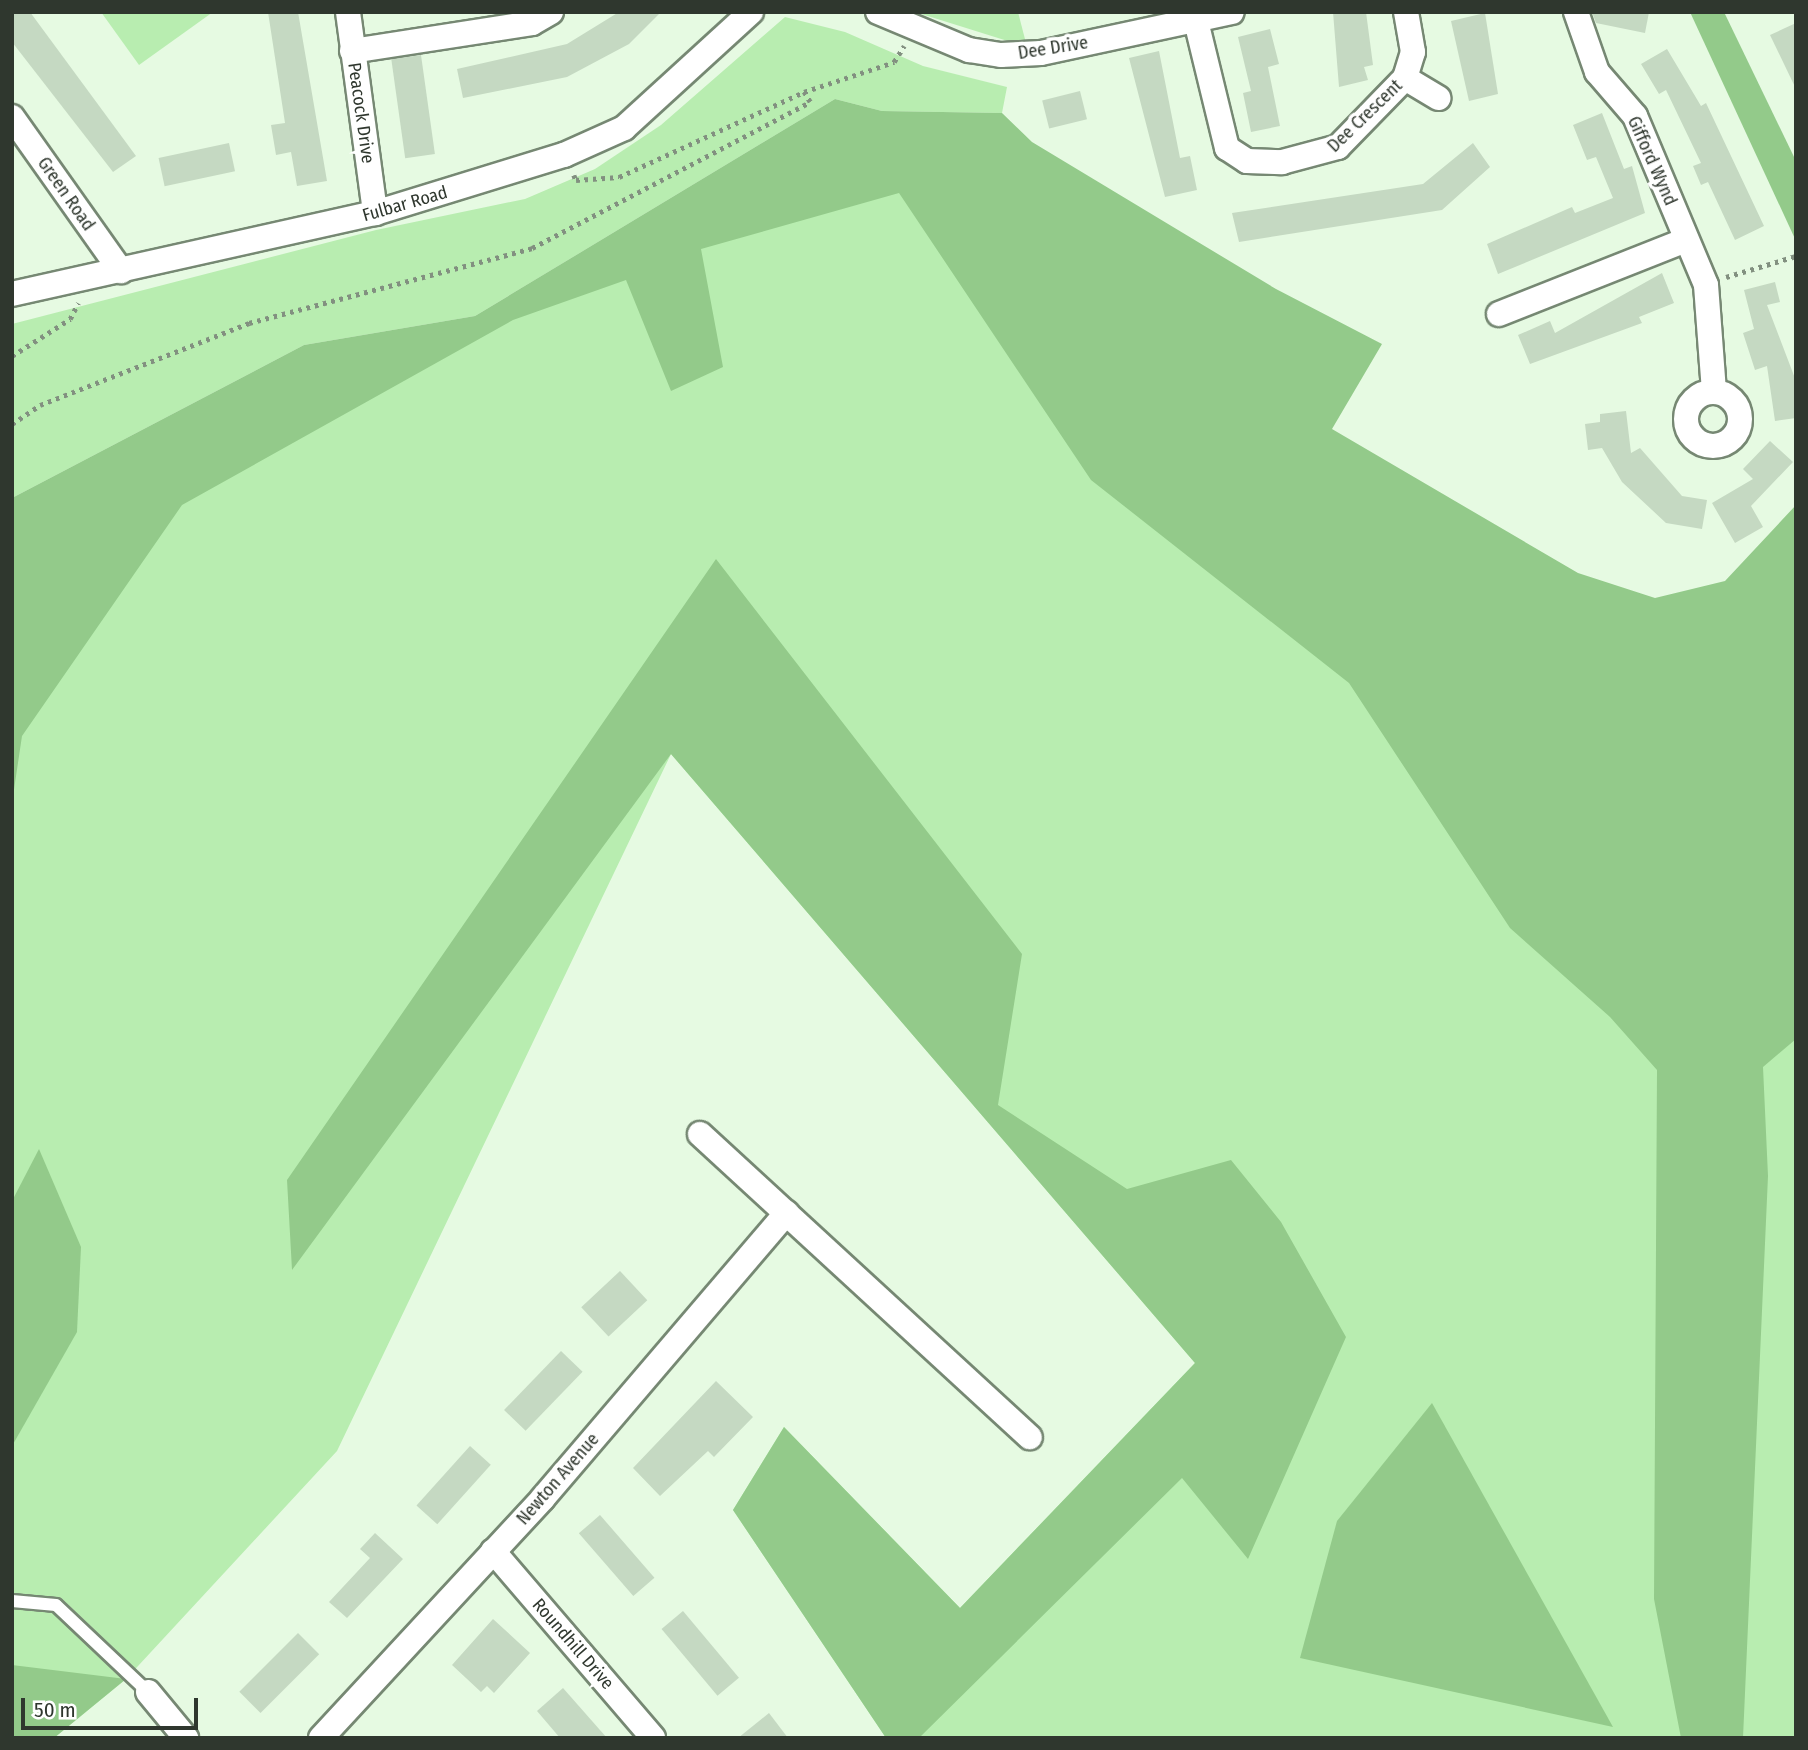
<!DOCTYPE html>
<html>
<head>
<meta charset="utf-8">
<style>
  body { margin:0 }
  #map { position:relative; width:1808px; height:1750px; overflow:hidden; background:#e6fae2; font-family:"Fira Sans Condensed",sans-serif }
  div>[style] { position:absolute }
  .green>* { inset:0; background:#b8edb0 }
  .forest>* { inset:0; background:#93ca8a }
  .building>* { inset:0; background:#c5d9c2; transform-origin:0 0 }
  .path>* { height:4.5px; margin-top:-2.25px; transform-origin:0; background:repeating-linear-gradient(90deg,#829080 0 3.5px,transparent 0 8.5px) }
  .roads { filter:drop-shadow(2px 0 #768873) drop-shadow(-2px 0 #768873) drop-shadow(0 2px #768873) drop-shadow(0 -2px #768873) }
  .lane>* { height:12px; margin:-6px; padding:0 6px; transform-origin:6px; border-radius:6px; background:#fff }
  .street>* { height:24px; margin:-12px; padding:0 12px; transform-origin:12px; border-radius:12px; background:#fff }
  .street>.ring { margin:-12px; padding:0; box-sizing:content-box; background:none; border:24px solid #fff; border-radius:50% }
  span { translate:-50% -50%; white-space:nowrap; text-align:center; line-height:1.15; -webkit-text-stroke:7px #fff; paint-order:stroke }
  .street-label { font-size:18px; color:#2f372e }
  .frame { position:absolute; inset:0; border:14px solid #2f372e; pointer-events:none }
  .scale { position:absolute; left:21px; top:1698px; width:177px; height:32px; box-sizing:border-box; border:4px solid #2f372e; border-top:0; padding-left:9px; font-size:21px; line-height:24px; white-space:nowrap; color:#2f372e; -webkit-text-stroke:5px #fff; paint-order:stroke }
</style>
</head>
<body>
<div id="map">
  <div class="green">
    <div style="clip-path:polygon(101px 12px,213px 12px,139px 65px)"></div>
    <div style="clip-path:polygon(915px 12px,1018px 12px,1027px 47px)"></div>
    <div style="clip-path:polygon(785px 17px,845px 32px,923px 66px,1007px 87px,1002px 113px,882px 111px,835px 99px,475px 316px,304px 345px,12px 498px,12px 324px,376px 230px,525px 199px,595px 169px,661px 125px)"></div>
    <div style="clip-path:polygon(882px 156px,1796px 822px,1796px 1738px,886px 1738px,733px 1510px,784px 1427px,960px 1608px,1195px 1363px,671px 754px,337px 1451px,126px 1679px,54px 1738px,12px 1738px,12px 521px)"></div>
  </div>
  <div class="forest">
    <div style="clip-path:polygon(1690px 12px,1724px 12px,1796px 161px,1796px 241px)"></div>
    <div style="clip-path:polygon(835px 99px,882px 111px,1002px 113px,1032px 142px,1276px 289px,1382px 344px,1332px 429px,1578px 573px,1655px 598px,1725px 581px,1796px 505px,1796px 1039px,1763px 1067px,1768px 1176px,1743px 1738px,1681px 1738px,1654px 1599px,1657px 1070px,1610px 1017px,1510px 928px,1349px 683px,1091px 480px,899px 193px,701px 249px,723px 367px,671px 391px,626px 280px,513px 320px,182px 505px,22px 736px,12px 803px,12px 498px,304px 345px,475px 316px)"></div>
    <div style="clip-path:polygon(716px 559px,1022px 954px,998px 1105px,1127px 1189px,1231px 1160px,1281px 1222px,1346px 1337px,1248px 1559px,1182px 1478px,919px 1738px,886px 1738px,733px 1510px,784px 1427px,960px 1608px,1195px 1363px,671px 754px,292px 1270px,287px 1180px)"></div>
    <div style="clip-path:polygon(39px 1149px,81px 1247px,77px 1332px,12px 1446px,12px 1201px)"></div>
    <div style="clip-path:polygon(1432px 1403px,1613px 1727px,1300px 1658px,1337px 1521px)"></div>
    <div style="clip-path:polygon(12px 1665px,126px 1679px,54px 1738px,12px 1738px)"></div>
  </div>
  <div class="building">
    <div style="clip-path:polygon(12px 12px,30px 12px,136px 156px,113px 172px,12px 42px)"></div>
    <div style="clip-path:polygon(268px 12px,298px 12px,327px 181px,297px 186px,291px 152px,276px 155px,271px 125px,285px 123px)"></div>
    <div style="clip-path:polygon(619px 12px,661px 12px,629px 44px,567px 77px,463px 98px,457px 69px,567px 44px)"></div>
    <div style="clip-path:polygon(1333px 12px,1366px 12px,1373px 65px,1364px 67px,1368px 80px,1339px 87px)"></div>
    <div style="clip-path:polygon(1592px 12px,1649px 12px,1645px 33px,1596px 23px)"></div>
    <div style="clip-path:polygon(1485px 13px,1498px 94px,1469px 101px,1451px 21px)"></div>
    <div style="clip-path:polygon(1796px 23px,1796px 89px,1770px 35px)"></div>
    <div style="clip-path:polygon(1270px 29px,1279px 64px,1268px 67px,1280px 126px,1251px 132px,1243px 93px,1251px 91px,1238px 37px)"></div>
    <div style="clip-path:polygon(1667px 49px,1701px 106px,1706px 103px,1764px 226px,1735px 240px,1708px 182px,1701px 185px,1693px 166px,1701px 163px,1666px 90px,1659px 94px,1641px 64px)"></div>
    <div style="clip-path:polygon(1159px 51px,1180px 158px,1190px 156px,1197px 190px,1165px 197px,1129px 58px)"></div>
    <div style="left:421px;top:55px;width:100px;height:30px;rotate:82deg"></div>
    <div style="left:1080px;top:91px;width:29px;height:39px;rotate:76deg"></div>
    <div style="clip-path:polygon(1602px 113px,1624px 169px,1632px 166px,1645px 213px,1498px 274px,1487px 244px,1572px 207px,1575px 213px,1613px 198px,1596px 157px,1587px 160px,1573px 125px)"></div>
    <div style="left:229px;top:143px;width:29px;height:72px;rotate:78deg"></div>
    <div style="clip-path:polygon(1473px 143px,1490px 167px,1442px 210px,1239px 242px,1232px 213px,1423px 184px)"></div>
    <div style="clip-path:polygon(1662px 273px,1674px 303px,1639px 317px,1642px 323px,1530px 364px,1518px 335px,1550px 321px,1555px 333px)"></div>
    <div style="clip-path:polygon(1775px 282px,1780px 302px,1767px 305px,1796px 381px,1796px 418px,1775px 421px,1767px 366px,1755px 370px,1743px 333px,1754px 329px,1744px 290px)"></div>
    <div style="clip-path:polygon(1626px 411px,1631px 453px,1640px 448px,1682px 496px,1707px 500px,1702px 529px,1666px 523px,1622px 482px,1602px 448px,1588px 450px,1585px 424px,1600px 422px,1600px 414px)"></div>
    <div style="clip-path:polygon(1770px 441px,1793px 462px,1751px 506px,1763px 527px,1735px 543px,1712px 503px,1753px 479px,1743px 469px)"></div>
    <div style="left:620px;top:1271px;width:40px;height:53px;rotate:47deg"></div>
    <div style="left:561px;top:1351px;width:30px;height:82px;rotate:44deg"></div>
    <div style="clip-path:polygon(716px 1381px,753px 1417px,714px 1457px,708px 1451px,660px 1496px,633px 1468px)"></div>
    <div style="left:470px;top:1446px;width:28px;height:80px;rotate:42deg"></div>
    <div style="left:600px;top:1515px;width:83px;height:28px;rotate:49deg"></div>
    <div style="clip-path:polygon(375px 1533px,403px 1559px,347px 1618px,329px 1602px,370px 1558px,360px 1549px)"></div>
    <div style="left:683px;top:1611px;width:87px;height:28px;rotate:50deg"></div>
    <div style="clip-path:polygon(493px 1619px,530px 1653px,494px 1693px,487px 1686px,481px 1692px,452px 1665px)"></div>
    <div style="left:298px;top:1633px;width:30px;height:83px;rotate:45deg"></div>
    <div style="clip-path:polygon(563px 1688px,607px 1738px,560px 1738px,537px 1711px)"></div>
    <div style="clip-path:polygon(769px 1713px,788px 1738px,738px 1738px)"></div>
  </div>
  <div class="path">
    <div style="left:574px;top:175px;width:5px;rotate:68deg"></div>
    <div style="left:576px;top:180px;width:43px;rotate:-4deg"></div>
    <div style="left:619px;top:177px;width:204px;rotate:-24.7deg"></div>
    <div style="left:804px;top:92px;width:95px;rotate:-18.4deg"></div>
    <div style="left:894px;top:62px;width:19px;rotate:-58deg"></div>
    <div style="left:1726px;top:277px;width:73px;rotate:-16.7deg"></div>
    <div style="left:12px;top:356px;width:69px;rotate:-32.5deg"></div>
    <div style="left:70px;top:319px;width:18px;rotate:-63deg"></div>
    <div style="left:12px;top:424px;width:34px;rotate:-34deg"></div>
    <div style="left:40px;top:405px;width:225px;rotate:-21.4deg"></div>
    <div style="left:249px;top:323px;width:293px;rotate:-14.8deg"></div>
    <div style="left:532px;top:248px;width:314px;rotate:-27.7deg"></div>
    <div style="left:810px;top:102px;width:12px;rotate:-121deg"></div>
  </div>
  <div class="roads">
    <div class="lane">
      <div style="left:12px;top:1601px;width:44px;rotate:5.2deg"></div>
      <div style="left:56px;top:1605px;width:127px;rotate:43.4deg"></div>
    </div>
    <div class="street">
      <div style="left:348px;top:12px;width:203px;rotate:82.3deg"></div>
      <div style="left:878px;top:12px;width:99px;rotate:22.7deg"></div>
      <div style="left:969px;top:50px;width:32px;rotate:9deg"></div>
      <div style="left:1001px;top:55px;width:40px;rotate:-2.9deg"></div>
      <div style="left:1041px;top:53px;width:195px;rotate:-12.1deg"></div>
      <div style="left:1576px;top:12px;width:64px;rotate:70.7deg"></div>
      <div style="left:1597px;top:72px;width:58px;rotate:49.2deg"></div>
      <div style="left:1635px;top:116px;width:183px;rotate:67.2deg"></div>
      <div style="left:1706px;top:285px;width:107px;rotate:85.7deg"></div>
      <div style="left:1196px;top:21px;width:131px;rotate:76.3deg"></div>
      <div style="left:1227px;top:148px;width:24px;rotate:33deg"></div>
      <div style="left:1247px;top:161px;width:35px;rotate:2deg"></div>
      <div style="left:1282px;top:162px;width:58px;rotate:-15deg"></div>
      <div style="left:1338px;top:147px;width:96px;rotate:-45.8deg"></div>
      <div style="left:1405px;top:78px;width:27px;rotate:-73deg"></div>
      <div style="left:1413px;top:52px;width:41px;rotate:-99.9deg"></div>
      <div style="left:352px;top:51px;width:182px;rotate:-8.8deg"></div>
      <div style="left:532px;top:23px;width:22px;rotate:-30deg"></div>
      <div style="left:1405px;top:78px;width:39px;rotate:31deg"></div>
      <div style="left:12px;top:117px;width:189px;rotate:54.7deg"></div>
      <div style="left:12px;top:294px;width:372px;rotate:-12.6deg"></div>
      <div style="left:375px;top:213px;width:198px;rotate:-17.1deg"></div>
      <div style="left:564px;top:155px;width:66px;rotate:-24.2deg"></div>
      <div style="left:624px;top:128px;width:172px;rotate:-42.4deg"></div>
      <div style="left:1499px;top:314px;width:201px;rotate:-21.6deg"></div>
      <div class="ring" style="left:1686px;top:392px;width:30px;height:30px"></div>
      <div style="left:700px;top:1134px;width:448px;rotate:42.6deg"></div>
      <div style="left:493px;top:1551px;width:246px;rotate:49.4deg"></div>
      <div style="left:148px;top:1692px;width:60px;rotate:50.4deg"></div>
      <div style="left:321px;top:1738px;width:327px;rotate:-47.2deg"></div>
      <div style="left:543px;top:1498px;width:375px;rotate:-49.5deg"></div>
    </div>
  </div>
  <div class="street-label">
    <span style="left:1053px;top:48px;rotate:-9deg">Dee Drive</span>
    <span style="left:361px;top:113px;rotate:82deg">Peacock Drive</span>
    <span style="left:1365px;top:116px;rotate:-44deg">Dee Crescent</span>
    <span style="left:1652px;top:161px;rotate:66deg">Gifford Wynd</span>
    <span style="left:66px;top:194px;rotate:55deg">Green Road</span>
    <span style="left:405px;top:204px;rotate:-16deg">Fulbar Road</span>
    <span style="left:558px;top:1479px;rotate:-49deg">Newton Avenue</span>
    <span style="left:573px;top:1644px;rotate:49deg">Roundhill Drive</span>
  </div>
  <div class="frame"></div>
  <div class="scale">50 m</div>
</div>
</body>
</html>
